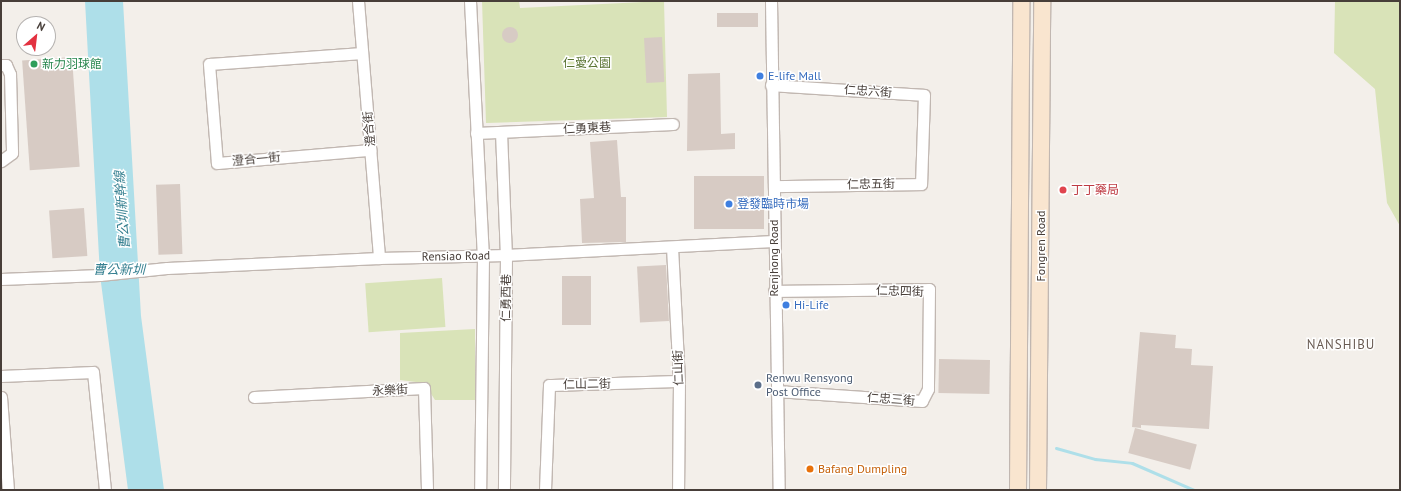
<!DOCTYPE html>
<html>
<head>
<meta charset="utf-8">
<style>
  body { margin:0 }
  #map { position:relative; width:1401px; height:491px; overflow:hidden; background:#f3efea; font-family:"PT Sans","Noto Sans TC",sans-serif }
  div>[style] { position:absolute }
  .green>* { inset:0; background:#d9e3b8; transform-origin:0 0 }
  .water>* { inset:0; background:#aedfe9 }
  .stream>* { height:3px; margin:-1.5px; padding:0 1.5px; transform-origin:1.5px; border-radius:1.5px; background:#aedfe9 }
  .building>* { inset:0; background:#d7cbc4; transform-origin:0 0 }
  .round { border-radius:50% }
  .roads { filter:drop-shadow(1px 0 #c1b7b1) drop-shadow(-1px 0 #c1b7b1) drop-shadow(0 1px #c1b7b1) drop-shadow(0 -1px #c1b7b1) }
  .street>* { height:11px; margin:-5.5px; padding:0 5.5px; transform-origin:5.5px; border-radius:5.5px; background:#fff }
  .secondary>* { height:16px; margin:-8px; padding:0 8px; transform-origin:8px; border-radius:8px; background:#f9e5cf }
  .dots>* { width:11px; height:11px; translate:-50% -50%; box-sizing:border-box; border:2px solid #fff; border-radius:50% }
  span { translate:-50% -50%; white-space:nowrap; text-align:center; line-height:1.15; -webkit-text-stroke:3px #fff; paint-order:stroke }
  .park-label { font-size:12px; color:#597332 }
  .leisure-label { font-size:12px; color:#27864d }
  .left { translate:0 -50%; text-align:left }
  .shop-label { font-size:12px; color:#366cbe }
  .street-label { font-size:12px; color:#473e39 }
  .health-label { font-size:12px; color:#be3a42 }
  .service-label { font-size:12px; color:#4e5e75 }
  .food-label { font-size:12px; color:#c56008 }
  .water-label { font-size:13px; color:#368091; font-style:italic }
  .neighbourhood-label { font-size:13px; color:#685a51; letter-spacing:1px }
  .frame { position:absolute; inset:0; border:2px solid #473e39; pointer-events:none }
  .north { position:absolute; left:16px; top:16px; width:40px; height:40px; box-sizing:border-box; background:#fff; border:1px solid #b5b2b0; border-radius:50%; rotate:28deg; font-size:11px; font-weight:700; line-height:16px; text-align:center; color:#473e39 }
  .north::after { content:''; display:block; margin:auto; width:14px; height:18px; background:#e33140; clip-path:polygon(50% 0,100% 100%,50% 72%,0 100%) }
</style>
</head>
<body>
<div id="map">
  <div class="green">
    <div style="clip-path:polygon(482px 1px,519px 1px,520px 8px,664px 1px,667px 117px,486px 123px)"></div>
    <div style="clip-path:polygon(1335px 1px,1400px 1px,1400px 226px,1387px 203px,1375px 89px,1334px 53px)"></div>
    <div style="left:442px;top:278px;width:49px;height:77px;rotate:86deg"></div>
    <div style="clip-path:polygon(475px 329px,475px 400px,435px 400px,424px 383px,400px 380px,400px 333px)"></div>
  </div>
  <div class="water">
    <div style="clip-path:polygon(85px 1px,123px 1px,141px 316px,164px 490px,128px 490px,100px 275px)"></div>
  </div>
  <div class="stream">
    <div style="left:1056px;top:448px;width:41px;rotate:15.8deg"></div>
    <div style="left:1095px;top:459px;width:37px;rotate:6deg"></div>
    <div style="left:1132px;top:463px;width:68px;rotate:23.5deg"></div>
  </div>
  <div class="building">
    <div style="left:717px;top:13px;width:41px;height:14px"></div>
    <div class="round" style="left:502px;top:27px;width:16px;height:16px"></div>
    <div style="left:662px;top:37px;width:45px;height:18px;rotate:87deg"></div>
    <div style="left:72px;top:57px;width:110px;height:50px;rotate:86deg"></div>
    <div style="clip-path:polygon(720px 73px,721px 134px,735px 133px,735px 149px,687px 151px,688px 74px)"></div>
    <div style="clip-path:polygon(617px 140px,621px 197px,626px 197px,626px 242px,582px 243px,580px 199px,594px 198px,590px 142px)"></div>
    <div style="left:764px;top:176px;width:53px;height:70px;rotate:90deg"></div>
    <div style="left:180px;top:184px;width:70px;height:24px;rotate:88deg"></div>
    <div style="left:84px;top:208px;width:48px;height:35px;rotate:86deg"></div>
    <div style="left:666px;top:265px;width:56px;height:29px;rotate:87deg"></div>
    <div style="left:562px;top:276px;width:29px;height:49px"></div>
    <div style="clip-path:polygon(1140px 332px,1176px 335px,1175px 348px,1192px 349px,1191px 365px,1213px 366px,1209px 429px,1141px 425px,1141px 428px,1132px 427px)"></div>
    <div style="left:939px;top:359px;width:51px;height:34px;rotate:1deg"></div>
    <div style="left:1135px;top:428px;width:64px;height:26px;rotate:15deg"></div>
  </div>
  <div class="roads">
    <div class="street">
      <div style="left:358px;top:1px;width:258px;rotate:85.3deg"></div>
      <div style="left:470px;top:1px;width:255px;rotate:87.1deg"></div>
      <div style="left:483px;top:256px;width:234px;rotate:90.7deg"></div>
      <div style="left:771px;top:1px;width:489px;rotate:89.1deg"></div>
      <div style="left:362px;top:53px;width:153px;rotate:175.9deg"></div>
      <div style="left:209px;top:64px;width:99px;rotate:85.4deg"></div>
      <div style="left:217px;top:163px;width:154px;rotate:-4.9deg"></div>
      <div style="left:1px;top:65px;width:5px"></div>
      <div style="left:6px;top:65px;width:10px;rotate:66deg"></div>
      <div style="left:10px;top:74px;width:79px;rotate:88.5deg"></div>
      <div style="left:12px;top:153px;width:14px;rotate:144deg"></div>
      <div style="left:771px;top:85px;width:153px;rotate:3.7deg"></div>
      <div style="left:924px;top:95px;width:89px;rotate:91.9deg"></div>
      <div style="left:921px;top:184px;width:147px;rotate:179.2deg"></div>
      <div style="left:501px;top:132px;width:123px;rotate:87.7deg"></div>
      <div style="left:506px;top:255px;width:235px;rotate:90.5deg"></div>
      <div style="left:476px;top:133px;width:197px;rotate:-2.6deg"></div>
      <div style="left:672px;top:247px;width:134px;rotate:87deg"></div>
      <div style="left:679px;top:381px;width:109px;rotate:90.5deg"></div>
      <div style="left:1px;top:279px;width:99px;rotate:-2.3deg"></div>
      <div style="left:100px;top:275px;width:67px;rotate:-6deg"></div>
      <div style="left:167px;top:268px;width:212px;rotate:-2.7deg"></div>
      <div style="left:379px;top:258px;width:127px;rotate:-1.4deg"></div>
      <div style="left:506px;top:255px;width:267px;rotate:-3deg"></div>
      <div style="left:774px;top:291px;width:155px;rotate:-0.7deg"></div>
      <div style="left:929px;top:289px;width:100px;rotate:90.6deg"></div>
      <div style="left:928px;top:389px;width:13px;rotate:117deg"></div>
      <div style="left:922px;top:401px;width:146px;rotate:-176.1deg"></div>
      <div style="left:1px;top:376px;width:92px;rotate:-2.5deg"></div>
      <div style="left:93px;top:372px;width:119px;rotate:84.2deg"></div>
      <div style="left:1px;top:397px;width:93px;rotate:85.7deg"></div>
      <div style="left:254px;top:397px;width:170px;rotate:-3deg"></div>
      <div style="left:424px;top:388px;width:102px;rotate:88.3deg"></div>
      <div style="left:545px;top:490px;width:105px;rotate:-87.8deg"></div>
      <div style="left:549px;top:385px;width:130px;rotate:-1.8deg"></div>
    </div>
    <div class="secondary">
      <div style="left:1018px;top:490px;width:489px;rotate:-89.6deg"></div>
      <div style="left:1038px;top:490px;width:489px;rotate:-89.5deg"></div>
    </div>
  </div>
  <div class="dots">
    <div style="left:34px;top:64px;background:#2e9e5b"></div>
    <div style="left:760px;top:76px;background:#3f7fe0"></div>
    <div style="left:1063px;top:190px;background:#e0444e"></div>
    <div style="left:729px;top:204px;background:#3f7fe0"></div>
    <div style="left:786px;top:305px;background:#3f7fe0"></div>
    <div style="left:758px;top:385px;background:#5c6f8a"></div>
    <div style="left:810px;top:469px;background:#e8710a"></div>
  </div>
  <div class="park-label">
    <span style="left:587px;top:63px">仁愛公園</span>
  </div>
  <div class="leisure-label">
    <span class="left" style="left:42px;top:64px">新力羽球館</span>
  </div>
  <div class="shop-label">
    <span class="left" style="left:768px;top:76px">E-life Mall</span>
    <span class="left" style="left:737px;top:204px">登發臨時市場</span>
    <span class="left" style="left:794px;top:305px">Hi-Life</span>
  </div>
  <div class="street-label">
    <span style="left:868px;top:91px;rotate:4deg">仁忠六街</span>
    <span style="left:587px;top:128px;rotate:-3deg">仁勇東巷</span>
    <span style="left:369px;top:129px;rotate:-95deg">澄合街</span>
    <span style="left:256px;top:159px;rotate:-5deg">澄合一街</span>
    <span style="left:871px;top:184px;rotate:-1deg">仁忠五街</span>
    <span style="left:1041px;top:246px;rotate:-90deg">Fongren Road</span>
    <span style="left:456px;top:256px;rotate:-1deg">Rensiao Road</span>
    <span style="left:774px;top:258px;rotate:-90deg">Renjhong Road</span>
    <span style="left:900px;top:291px;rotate:2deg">仁忠四街</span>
    <span style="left:506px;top:298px;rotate:-89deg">仁勇西巷</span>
    <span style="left:678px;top:368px;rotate:-92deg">仁山街</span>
    <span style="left:587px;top:384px;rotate:-1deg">仁山二街</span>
    <span style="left:390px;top:390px;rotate:-3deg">永樂街</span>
    <span style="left:891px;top:399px;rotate:4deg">仁忠三街</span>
  </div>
  <div class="health-label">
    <span class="left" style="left:1071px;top:190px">丁丁藥局</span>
  </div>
  <div class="service-label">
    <span class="left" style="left:766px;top:385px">Renwu Rensyong<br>Post Office</span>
  </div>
  <div class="food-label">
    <span class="left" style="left:818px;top:469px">Bafang Dumpling</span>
  </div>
  <div class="water-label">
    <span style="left:123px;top:210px;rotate:-94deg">曹公圳新幹線</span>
    <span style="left:119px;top:270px">曹公新圳</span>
  </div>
  <div class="neighbourhood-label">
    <span style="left:1341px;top:345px">NANSHIBU</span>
  </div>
  <div class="frame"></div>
  <div class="north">N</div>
</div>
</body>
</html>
